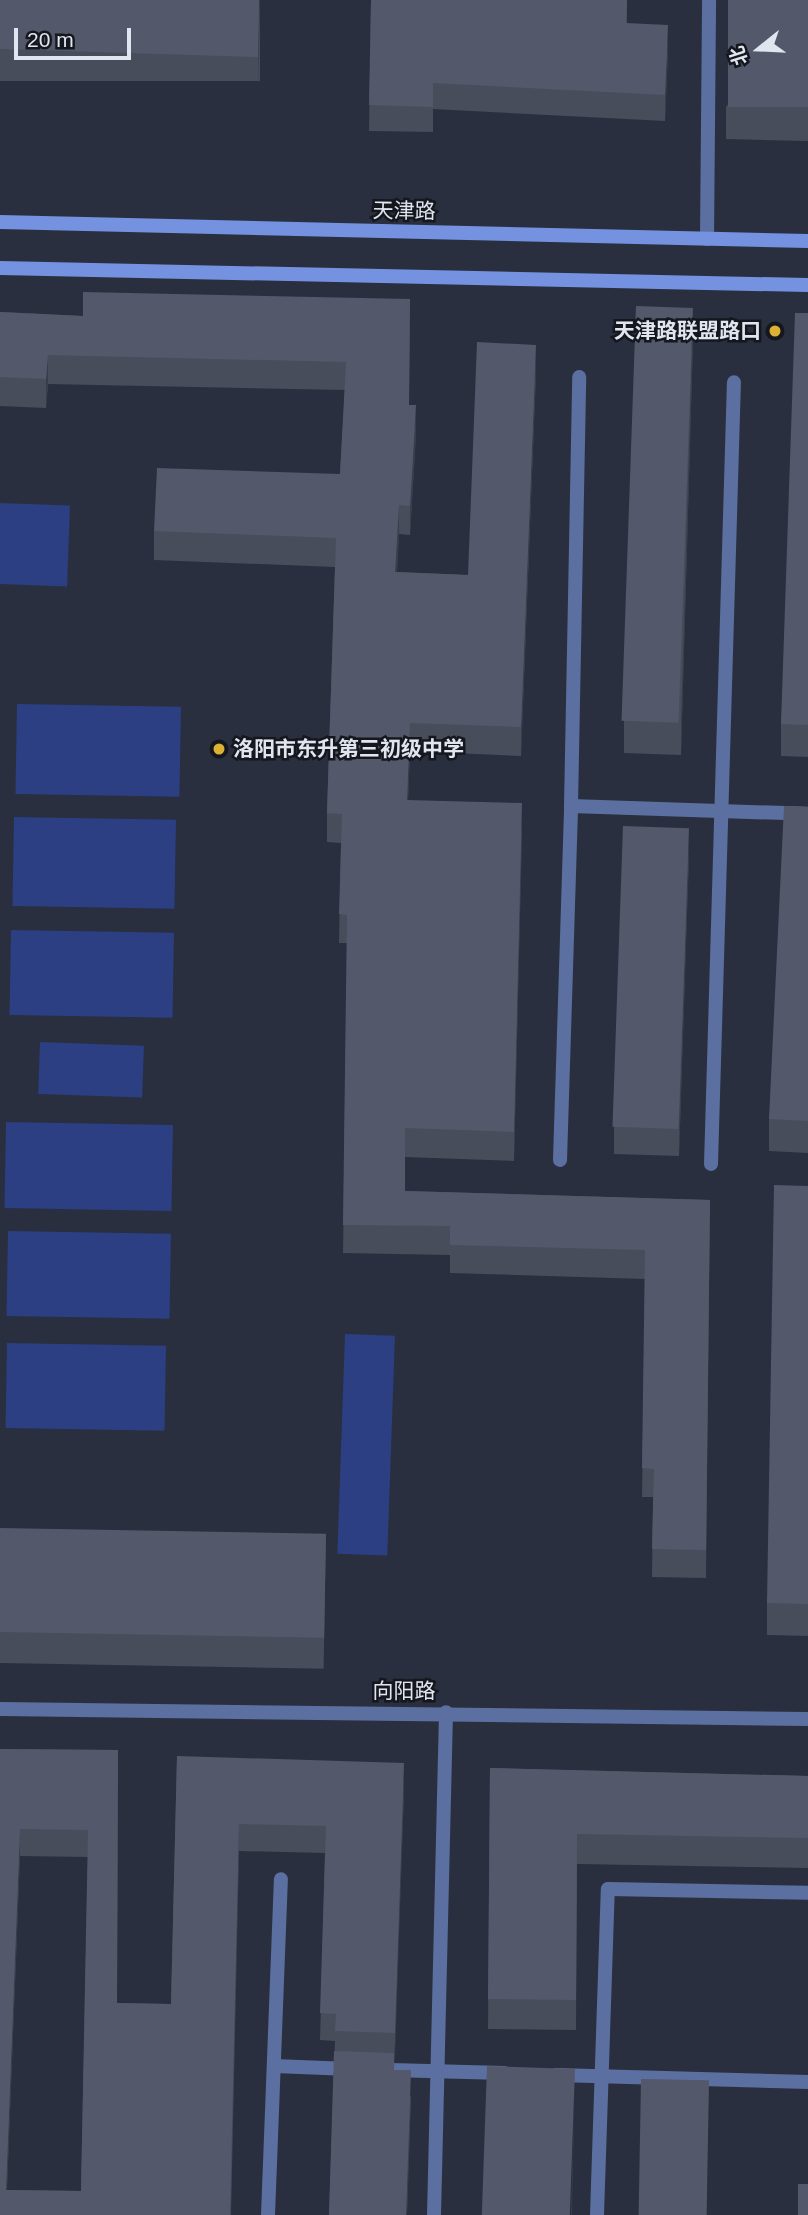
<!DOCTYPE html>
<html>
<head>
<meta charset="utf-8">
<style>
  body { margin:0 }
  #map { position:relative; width:808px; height:2215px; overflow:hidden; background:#292f3e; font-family:Arial,"Noto Sans SC",sans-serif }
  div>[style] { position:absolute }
  .green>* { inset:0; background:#2b3f82; transform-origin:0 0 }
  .lane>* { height:14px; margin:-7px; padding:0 7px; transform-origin:7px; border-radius:7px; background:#5c6fa1 }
  .street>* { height:14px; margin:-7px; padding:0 7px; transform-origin:7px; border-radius:7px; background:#5c6fa1 }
  .secondary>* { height:14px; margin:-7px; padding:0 7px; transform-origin:7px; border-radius:7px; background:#7592e1 }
  .wall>* { inset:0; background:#474d5b; transform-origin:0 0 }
  .shaded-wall>* { inset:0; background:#3a3e4a }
  .building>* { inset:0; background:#53596a; transform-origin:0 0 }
  .dots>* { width:19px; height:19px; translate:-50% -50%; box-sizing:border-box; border:4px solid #14171e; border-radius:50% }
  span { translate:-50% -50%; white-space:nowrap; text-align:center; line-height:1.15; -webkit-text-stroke:5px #14171e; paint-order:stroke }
  .street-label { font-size:21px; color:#e1e5ef }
  .poi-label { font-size:21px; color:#e1e5ef; font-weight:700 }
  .right { translate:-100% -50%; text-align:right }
  .left { translate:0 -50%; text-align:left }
  .north { position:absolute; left:724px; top:14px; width:70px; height:70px; -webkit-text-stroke:5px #14171e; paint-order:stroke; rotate:252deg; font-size:19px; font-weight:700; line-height:28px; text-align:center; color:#e1e5ef }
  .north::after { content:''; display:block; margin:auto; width:24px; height:32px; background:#e1e5ef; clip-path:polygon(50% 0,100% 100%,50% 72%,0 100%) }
  .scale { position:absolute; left:14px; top:28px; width:117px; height:32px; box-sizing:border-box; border:4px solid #e1e5ef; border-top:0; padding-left:9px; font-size:21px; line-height:24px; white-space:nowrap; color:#e1e5ef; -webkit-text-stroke:5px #14171e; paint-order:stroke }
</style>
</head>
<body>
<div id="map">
  <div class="green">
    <div style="left:0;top:503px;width:70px;height:81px;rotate:2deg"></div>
    <div style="left:17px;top:704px;width:164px;height:90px;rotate:1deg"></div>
    <div style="left:14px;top:817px;width:162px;height:89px;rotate:1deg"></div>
    <div style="left:11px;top:930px;width:163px;height:85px;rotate:1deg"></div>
    <div style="left:40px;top:1042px;width:104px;height:52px;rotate:2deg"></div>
    <div style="left:6px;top:1122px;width:167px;height:86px;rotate:1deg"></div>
    <div style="left:8px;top:1231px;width:163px;height:85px;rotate:1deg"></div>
    <div style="left:345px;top:1334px;width:50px;height:220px;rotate:2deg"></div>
    <div style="left:7px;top:1343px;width:159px;height:85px;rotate:1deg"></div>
  </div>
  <div class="lane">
    <div style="left:571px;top:806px;width:429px;rotate:-88.9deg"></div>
    <div style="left:560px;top:1160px;width:354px;rotate:-88.2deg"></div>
    <div style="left:571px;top:806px;width:237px;rotate:1.9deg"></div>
    <div style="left:711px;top:1164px;width:782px;rotate:-88.32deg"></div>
    <div style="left:274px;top:2066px;width:76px;rotate:2.3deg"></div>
    <div style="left:391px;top:2070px;width:113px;rotate:1.5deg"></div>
    <div style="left:556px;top:2075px;width:252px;rotate:1.6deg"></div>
    <div style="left:268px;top:2215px;width:336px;rotate:-87.8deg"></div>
    <div style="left:434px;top:2215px;width:503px;rotate:-88.63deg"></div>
    <div style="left:597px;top:2215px;width:326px;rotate:-88.1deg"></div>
    <div style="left:608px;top:1889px;width:200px;rotate:1.1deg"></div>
  </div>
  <div class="street">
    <div style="left:707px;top:239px;width:239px;rotate:-89.5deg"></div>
    <div style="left:0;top:1709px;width:808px;rotate:0.71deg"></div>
  </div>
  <div class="secondary">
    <div style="left:0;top:222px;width:808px;rotate:1.35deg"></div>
    <div style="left:0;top:268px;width:808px;rotate:1.21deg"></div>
  </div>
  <div class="wall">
    <div style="left:0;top:0;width:260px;height:81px"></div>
    <div style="clip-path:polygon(371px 0,627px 0,627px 23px,668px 51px,665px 121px,433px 109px,433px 132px,369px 131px)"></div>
    <div style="clip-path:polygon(808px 0,808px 141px,726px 139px,726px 107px)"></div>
    <div style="clip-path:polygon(410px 299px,409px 405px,416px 434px,410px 535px,399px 534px,397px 572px,468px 575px,536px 373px,521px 756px,410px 751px,408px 800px,522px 832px,514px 1161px,405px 1157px,405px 1191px,710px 1200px,706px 1578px,652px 1577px,653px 1497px,642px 1497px,645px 1279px,450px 1273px,450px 1255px,343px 1253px,347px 943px,339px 943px,341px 843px,327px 842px,327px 813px,335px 567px,154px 560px,154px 531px,340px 474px,345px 390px,48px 384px,46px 408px,0 406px,0 312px,83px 316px)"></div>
    <div style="clip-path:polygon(808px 313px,808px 757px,781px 756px,781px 724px)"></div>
    <div style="clip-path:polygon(693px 340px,681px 755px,624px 753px,624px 721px)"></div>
    <div style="clip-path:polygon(808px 807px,808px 1153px,769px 1151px,769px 1119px)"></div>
    <div style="clip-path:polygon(689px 855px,679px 1156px,614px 1154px,614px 1127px)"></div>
    <div style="clip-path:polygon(808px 1186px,808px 1636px,767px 1635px,767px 1603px)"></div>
    <div style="left:0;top:1529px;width:326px;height:134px;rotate:1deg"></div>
    <div style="clip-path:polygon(evenodd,0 1749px,118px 1750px,117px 2003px,171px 2004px,177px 1756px,404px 1790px,394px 2070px,411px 2097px,407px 2215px,329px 2215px,335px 2041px,320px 2040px,325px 1853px,239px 1851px,231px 2215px,0 2215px,0 1749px,20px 1856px,88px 1857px,81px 2191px,7px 2190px,20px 1856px)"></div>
    <div style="clip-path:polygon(490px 1768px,808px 1776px,808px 1868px,577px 1864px,576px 2030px,488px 2029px)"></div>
  </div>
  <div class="shaded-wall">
    <div style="clip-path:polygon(259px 0,260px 0,258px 89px,258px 57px)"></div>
    <div style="clip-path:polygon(668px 25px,668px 51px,665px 121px,665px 95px)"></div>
    <div style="clip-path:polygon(693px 308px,693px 340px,681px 755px,681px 723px)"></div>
    <div style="clip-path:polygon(536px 345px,536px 373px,521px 756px,521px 727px)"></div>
    <div style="clip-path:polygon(48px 355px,48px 384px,46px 408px,46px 379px)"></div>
    <div style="clip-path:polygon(416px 405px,416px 434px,410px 535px,410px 506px)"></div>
    <div style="clip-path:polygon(399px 505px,399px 534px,395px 601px,395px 572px)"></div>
    <div style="clip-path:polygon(410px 723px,410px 751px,407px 828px,407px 800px)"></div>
    <div style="clip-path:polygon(522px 803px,522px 832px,514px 1161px,514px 1132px)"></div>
    <div style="clip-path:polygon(689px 828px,689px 855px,679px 1156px,679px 1130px)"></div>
    <div style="clip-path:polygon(404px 1763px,404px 1790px,395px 2060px,395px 2033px)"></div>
    <div style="clip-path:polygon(239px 1824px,239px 1851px,230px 2215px)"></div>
    <div style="clip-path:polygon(20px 1829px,20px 1856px,6px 2215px,6px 2190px)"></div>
    <div style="clip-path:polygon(575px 2069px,572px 2215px,571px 2215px)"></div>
    <div style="clip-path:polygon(411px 2070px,407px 2215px,406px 2215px)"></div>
  </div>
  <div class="building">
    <div style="clip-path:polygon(0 0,259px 0,258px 57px,0 49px)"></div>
    <div style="clip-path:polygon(371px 0,627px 0,626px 23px,668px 25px,665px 95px,433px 83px,433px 107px,369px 105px)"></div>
    <div style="left:728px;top:0;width:80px;height:107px"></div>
    <div style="clip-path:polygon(83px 292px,410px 299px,409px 405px,416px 405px,410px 506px,399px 505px,395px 572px,468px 575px,477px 342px,536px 345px,521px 727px,410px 723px,407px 800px,522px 803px,514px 1132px,405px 1128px,405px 1191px,710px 1200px,706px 1550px,652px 1549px,654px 1469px,642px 1468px,645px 1250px,450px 1245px,450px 1226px,343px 1225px,347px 915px,339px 914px,342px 814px,327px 813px,336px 538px,154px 531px,157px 468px,340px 474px,346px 362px,48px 355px,46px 379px,0 377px,0 312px,83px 316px)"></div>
    <div style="left:636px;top:306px;width:57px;height:415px;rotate:2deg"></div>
    <div style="clip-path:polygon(795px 313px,808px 313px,808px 725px,781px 724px)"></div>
    <div style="clip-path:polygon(784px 806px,808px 807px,808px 1121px,769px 1119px)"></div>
    <div style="left:623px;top:826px;width:66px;height:301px;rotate:2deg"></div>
    <div style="clip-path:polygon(774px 1185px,808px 1186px,808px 1604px,767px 1603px)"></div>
    <div style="left:0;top:1528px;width:326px;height:104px;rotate:1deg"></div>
    <div style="clip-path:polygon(evenodd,0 1749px,118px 1750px,117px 2003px,171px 2004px,177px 1756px,404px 1763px,395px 2033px,335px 2031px,336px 2014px,320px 2013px,326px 1826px,239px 1824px,230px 2215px,0 2215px,0 1749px,20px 1829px,88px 1830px,81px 2191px,6px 2190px,20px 1829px)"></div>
    <div style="clip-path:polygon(490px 1768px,808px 1776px,808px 1838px,577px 1834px,576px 2000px,488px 1999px)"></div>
    <div style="clip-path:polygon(334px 2051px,394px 2053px,394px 2070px,411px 2070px,406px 2215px,329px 2215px)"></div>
    <div style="left:487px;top:2066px;width:88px;height:149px;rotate:2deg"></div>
    <div style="left:641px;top:2079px;width:68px;height:136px;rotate:1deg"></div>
    <div style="left:798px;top:2184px;width:10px;height:31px"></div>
  </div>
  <div class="dots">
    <div style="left:775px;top:331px;background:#ddb133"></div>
    <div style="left:219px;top:749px;background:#ddb133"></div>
  </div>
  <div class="street-label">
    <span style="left:404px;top:211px;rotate:1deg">天津路</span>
    <span style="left:404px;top:1691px">向阳路</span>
  </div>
  <div class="poi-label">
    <span class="right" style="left:761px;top:331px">天津路联盟路口</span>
    <span class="left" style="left:233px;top:749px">洛阳市东升第三初级中学</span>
  </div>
  <div class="north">北</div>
  <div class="scale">20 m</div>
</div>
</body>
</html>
